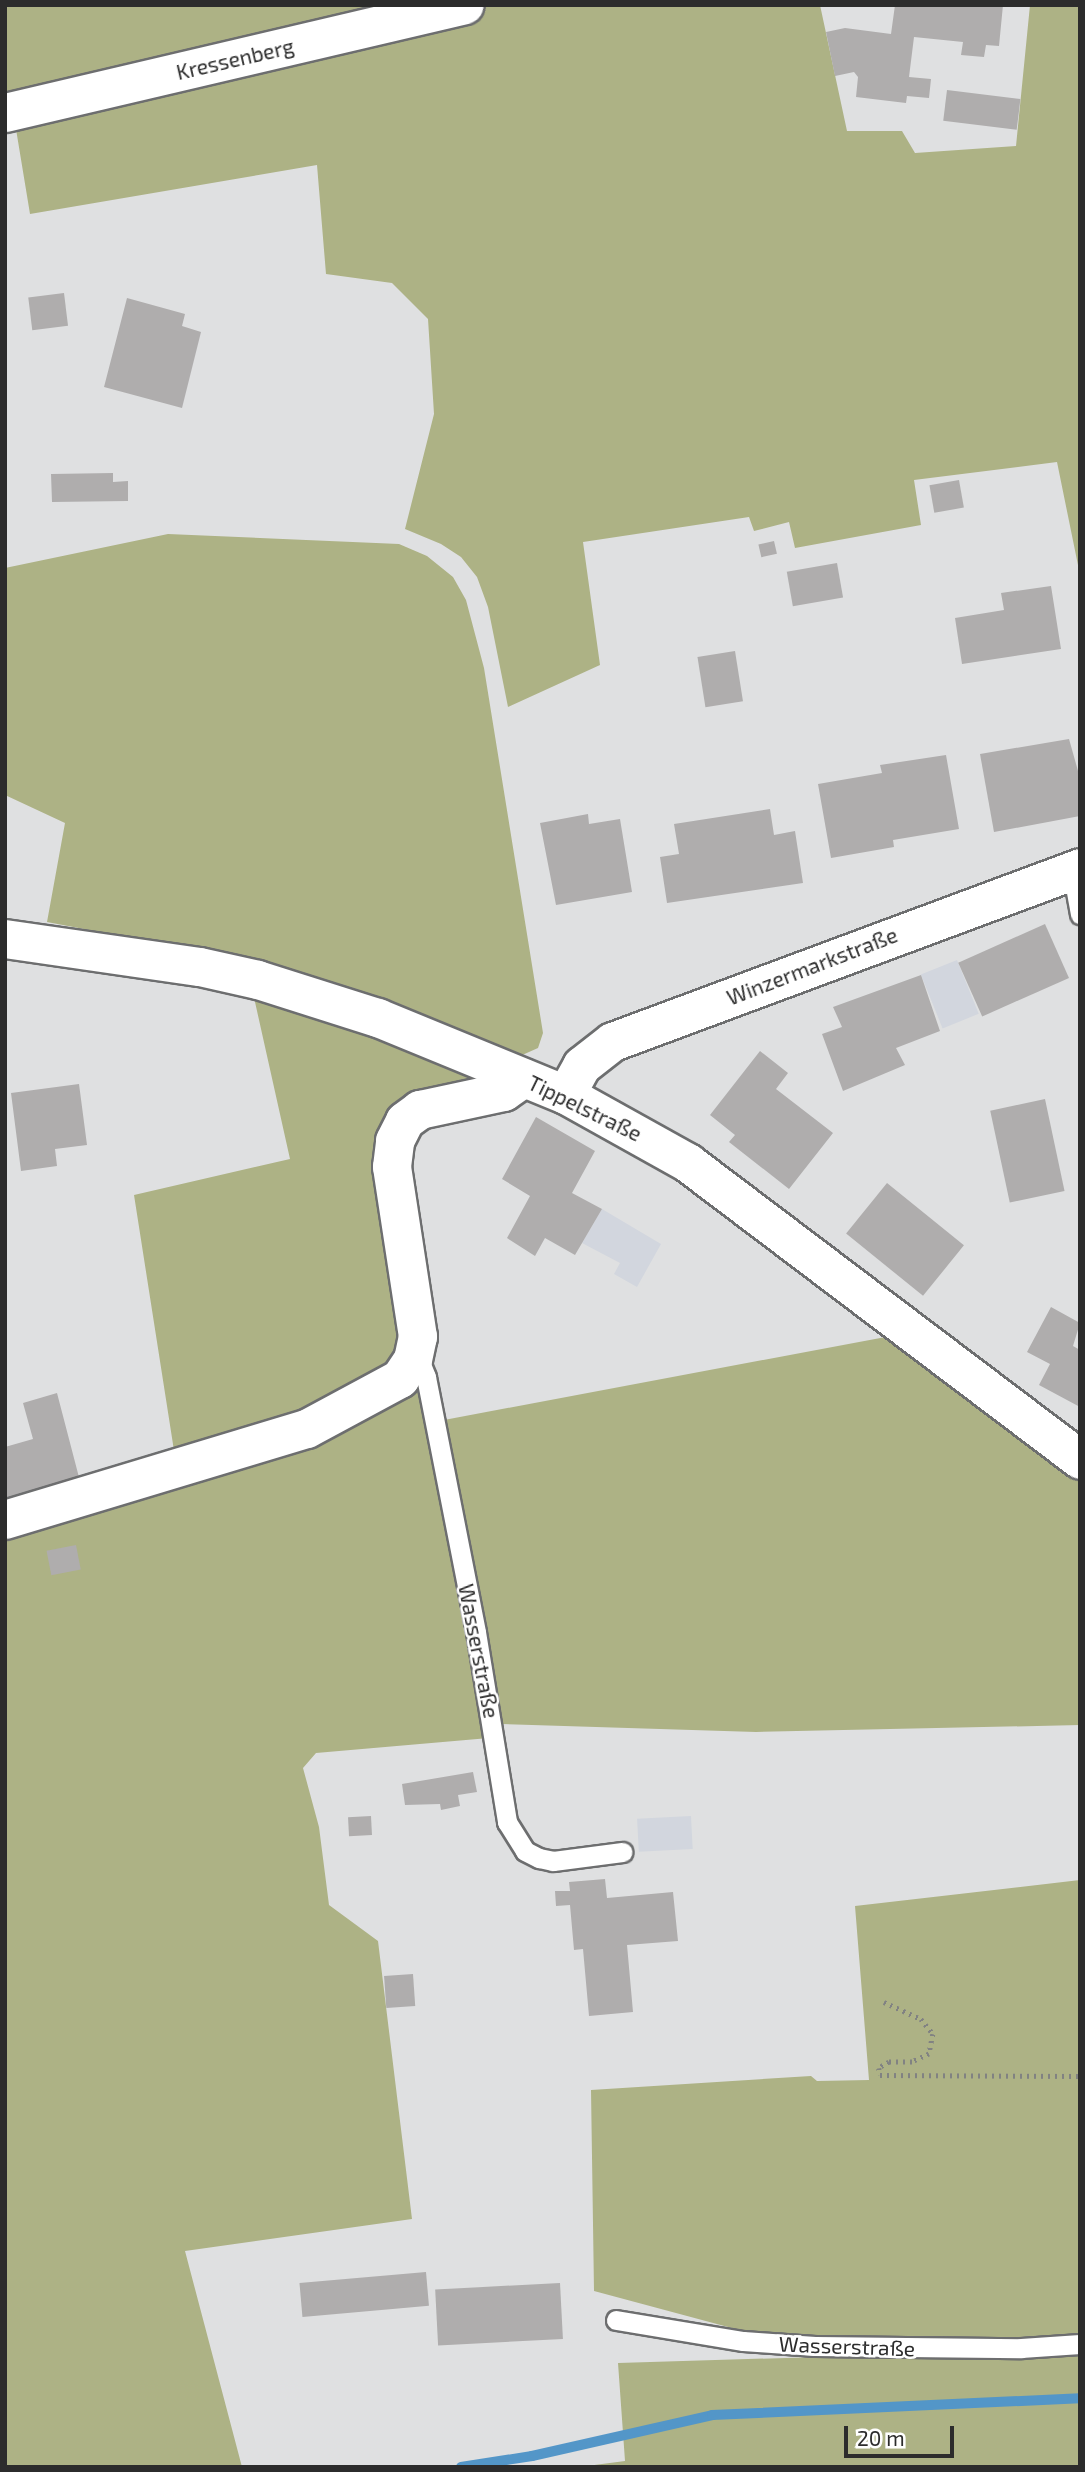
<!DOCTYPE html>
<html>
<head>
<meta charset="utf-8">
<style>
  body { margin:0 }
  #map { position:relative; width:1085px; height:2472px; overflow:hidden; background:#dfe0e1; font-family:"Exo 2",sans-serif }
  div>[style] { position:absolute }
  .built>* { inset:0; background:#d2d6de; transform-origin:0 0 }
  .green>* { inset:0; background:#adb285 }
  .stream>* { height:10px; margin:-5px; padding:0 5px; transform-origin:5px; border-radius:5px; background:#5396c8 }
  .building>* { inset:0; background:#afadad; transform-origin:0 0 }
  .path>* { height:4.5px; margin-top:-2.25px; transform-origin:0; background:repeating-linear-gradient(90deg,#818282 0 2px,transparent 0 7px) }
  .roads { filter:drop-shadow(2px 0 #6d6e6f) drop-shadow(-2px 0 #6d6e6f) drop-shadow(0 2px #6d6e6f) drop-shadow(0 -2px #6d6e6f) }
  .service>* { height:19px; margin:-9.5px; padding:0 9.5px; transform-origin:9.5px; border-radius:9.5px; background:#fff }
  .minor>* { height:38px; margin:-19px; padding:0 19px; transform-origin:19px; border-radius:19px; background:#fff }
  .tertiary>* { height:38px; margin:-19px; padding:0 19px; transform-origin:19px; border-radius:19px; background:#fff }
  span { translate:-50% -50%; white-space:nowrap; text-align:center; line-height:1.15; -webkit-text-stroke:5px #fff; paint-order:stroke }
  .street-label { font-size:21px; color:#2c2c2c }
  .frame { position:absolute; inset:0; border:7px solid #2c2c2c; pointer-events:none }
  .scale { position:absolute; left:844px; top:2426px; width:110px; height:32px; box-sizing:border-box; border:4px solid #2c2c2c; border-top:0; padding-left:9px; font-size:21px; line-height:24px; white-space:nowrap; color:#2c2c2c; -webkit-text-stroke:5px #fff; paint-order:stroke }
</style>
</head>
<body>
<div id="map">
  <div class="built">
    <div style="left:957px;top:960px;width:58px;height:39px;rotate:68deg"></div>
    <div style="clip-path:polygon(602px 1209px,661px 1244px,637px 1287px,614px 1274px,620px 1263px,582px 1243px)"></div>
    <div style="left:691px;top:1816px;width:33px;height:54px;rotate:87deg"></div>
  </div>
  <div class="green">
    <div style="clip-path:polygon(5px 5px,432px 5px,5px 110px)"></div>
    <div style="clip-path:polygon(494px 5px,820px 5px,847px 131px,902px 131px,915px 153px,1016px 146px,1030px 5px,1080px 5px,1080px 575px,1057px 462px,914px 480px,921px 525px,795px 548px,789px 522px,754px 531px,749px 517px,583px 542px,600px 665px,508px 707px,488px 607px,477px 577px,461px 557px,441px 544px,405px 529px,434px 414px,428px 319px,392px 283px,326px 274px,317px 165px,30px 214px,14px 117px)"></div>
    <div style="clip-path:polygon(168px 534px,399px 544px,427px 556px,453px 577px,466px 600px,484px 668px,543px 1033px,538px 1048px,520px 1056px,231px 957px,47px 922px,65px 823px,5px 795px,5px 568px)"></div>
    <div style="clip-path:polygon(253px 993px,318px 1012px,487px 1082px,402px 1109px,400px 1357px,372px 1386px,175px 1457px,134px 1195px,290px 1159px)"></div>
    <div style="clip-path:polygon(891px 1336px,1080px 1476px,1080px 1725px,756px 1732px,502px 1724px,444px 1420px)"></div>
    <div style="clip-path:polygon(418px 1384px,489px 1738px,316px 1753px,303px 1768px,319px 1827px,329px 1905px,378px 1941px,412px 2219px,185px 2251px,242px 2467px,5px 2467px,5px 1532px)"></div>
    <div style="clip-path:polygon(1080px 1880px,1080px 2337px,827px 2339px,743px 2331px,594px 2291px,591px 2090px,811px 2076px,817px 2081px,869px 2080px,855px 1906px)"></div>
    <div style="clip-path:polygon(1080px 2349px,1080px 2467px,579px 2467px,625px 2461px,618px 2363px)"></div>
  </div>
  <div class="stream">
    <div style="left:461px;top:2467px;width:72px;rotate:-8.8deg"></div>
    <div style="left:532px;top:2456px;width:185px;rotate:-12.8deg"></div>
    <div style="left:712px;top:2415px;width:368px;rotate:-2.6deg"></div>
  </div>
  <div class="building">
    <div style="clip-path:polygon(895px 5px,1003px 5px,999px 46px,986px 45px,984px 57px,961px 55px,963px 42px,914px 37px,909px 77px,931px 79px,929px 98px,907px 96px,906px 103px,856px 97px,858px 77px,854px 72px,835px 76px,826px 32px,845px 28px,891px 34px)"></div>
    <div style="left:947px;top:90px;width:74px;height:31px;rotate:7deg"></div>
    <div style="left:64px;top:293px;width:33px;height:36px;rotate:83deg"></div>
    <div style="clip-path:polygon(127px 298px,185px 314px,182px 326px,201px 332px,182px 408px,104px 387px)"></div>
    <div style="clip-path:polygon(113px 473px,113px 482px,128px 481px,128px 501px,52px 502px,51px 474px)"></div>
    <div style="left:959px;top:480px;width:28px;height:30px;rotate:80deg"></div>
    <div style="left:774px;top:541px;width:13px;height:16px;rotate:77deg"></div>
    <div style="left:837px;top:563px;width:35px;height:51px;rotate:80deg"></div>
    <div style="clip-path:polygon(1051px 586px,1061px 649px,962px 664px,955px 618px,1004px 610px,1001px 593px)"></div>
    <div style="left:735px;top:651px;width:51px;height:38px;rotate:81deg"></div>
    <div style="clip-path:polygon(1069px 739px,1080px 778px,1080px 816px,994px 832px,980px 754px)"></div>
    <div style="clip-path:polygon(946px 755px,959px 829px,893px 840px,894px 847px,831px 858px,818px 784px,882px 773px,880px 765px)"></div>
    <div style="clip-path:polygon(770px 809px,774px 835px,795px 831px,803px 883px,667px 903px,660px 857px,679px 854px,674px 824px)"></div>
    <div style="clip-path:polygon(588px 814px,589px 824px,620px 819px,632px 892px,556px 905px,540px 823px)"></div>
    <div style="left:1045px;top:924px;width:59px;height:95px;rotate:66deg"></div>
    <div style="clip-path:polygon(921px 975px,940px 1031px,896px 1048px,905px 1065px,843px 1091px,822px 1034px,842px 1027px,833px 1007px)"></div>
    <div style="clip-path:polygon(760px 1051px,788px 1073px,776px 1089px,833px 1133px,789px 1189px,729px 1142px,735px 1135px,710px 1115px)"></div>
    <div style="clip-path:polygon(79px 1084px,87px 1145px,55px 1149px,57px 1166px,21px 1171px,11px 1093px)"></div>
    <div style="left:1045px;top:1099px;width:94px;height:56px;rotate:78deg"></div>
    <div style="clip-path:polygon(536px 1117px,595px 1151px,572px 1193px,602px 1209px,575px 1255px,545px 1238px,535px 1256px,507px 1238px,530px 1196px,502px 1179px)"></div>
    <div style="left:887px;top:1183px;width:99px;height:65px;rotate:39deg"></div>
    <div style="clip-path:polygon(1051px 1307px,1080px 1323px,1073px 1346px,1080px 1350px,1080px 1407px,1039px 1385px,1050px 1364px,1027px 1352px)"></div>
    <div style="clip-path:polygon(57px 1393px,81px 1485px,5px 1505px,5px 1447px,33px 1439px,23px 1403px)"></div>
    <div style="left:76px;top:1545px;width:25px;height:30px;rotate:79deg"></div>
    <div style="clip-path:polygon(473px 1772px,477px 1792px,458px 1795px,460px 1806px,441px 1810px,440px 1804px,405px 1805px,402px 1784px)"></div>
    <div style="left:371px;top:1816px;width:19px;height:23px;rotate:87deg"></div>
    <div style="clip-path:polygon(605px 1879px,607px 1898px,673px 1892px,678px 1941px,627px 1945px,633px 2012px,589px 2016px,583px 1949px,574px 1950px,570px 1905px,556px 1906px,555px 1891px,570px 1891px,569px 1882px)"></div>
    <div style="left:413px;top:1974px;width:32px;height:29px;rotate:86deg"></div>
    <div style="left:426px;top:2272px;width:34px;height:127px;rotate:85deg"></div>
    <div style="left:560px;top:2283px;width:56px;height:125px;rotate:87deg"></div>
  </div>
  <div class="path">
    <div style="left:884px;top:2002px;width:41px;rotate:24.7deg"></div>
    <div style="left:921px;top:2019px;width:19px;rotate:51deg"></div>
    <div style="left:933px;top:2034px;width:20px;rotate:101deg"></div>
    <div style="left:929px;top:2054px;width:19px;rotate:155deg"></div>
    <div style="left:912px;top:2062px;width:23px;rotate:180deg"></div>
    <div style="left:889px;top:2062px;width:12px;rotate:149deg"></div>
    <div style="left:879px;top:2068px;width:7px;rotate:82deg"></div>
    <div style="left:880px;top:2075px;width:200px;rotate:0.3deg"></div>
  </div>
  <div class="roads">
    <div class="service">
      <div style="left:1072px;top:870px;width:45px;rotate:79.7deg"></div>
      <div style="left:416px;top:1352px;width:27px;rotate:68deg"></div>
      <div style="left:426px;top:1377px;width:260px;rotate:78.9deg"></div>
      <div style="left:476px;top:1632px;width:193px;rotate:80.7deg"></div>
      <div style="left:507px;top:1822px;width:34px;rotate:58deg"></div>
      <div style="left:525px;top:1851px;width:16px;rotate:27deg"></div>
      <div style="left:539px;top:1858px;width:14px;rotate:12deg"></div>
      <div style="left:553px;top:1861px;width:70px;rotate:-7.4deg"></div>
      <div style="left:616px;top:2320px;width:129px;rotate:9.4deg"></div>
      <div style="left:743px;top:2341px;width:72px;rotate:4deg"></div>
      <div style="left:815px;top:2346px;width:206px;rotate:0.6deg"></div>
      <div style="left:1021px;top:2348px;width:59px;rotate:-3.9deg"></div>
    </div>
    <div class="minor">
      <div style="left:5px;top:113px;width:472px;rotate:-13.2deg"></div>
      <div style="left:566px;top:1095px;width:33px;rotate:-61deg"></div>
      <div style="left:582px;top:1066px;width:39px;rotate:-38deg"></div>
      <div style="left:613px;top:1042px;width:498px;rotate:-20.4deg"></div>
      <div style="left:5px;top:1520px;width:315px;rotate:-16.8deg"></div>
      <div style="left:307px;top:1429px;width:106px;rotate:-28.3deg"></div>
      <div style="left:400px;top:1379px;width:23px;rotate:-56deg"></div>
      <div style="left:413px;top:1360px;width:24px;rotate:-78deg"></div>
      <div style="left:418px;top:1337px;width:172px;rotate:-98.7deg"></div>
      <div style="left:392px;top:1167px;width:26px;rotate:-83deg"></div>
      <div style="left:395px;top:1141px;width:22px;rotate:-63deg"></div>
      <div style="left:405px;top:1121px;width:19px;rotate:-36deg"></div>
      <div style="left:420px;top:1110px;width:86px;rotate:-12.1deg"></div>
      <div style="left:504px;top:1092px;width:24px;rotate:-35deg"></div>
    </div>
    <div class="tertiary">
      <div style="left:5px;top:939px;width:197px;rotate:8.2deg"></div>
      <div style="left:200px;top:967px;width:59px;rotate:12.6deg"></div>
      <div style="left:258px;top:980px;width:126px;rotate:17.6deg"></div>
      <div style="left:378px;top:1018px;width:203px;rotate:22.3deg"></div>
      <div style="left:566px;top:1095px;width:140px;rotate:29.1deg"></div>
      <div style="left:688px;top:1163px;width:492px;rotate:37.1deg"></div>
    </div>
  </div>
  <div class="street-label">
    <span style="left:235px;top:59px;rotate:-13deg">Kressenberg</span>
    <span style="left:812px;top:966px;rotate:-21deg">Winzermarkstraße</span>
    <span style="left:585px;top:1108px;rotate:26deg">Tippelstraße</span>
    <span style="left:479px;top:1651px;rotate:79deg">Wasserstraße</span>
    <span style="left:847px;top:2346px;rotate:2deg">Wasserstraße</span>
  </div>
  <div class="frame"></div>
  <div class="scale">20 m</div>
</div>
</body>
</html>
